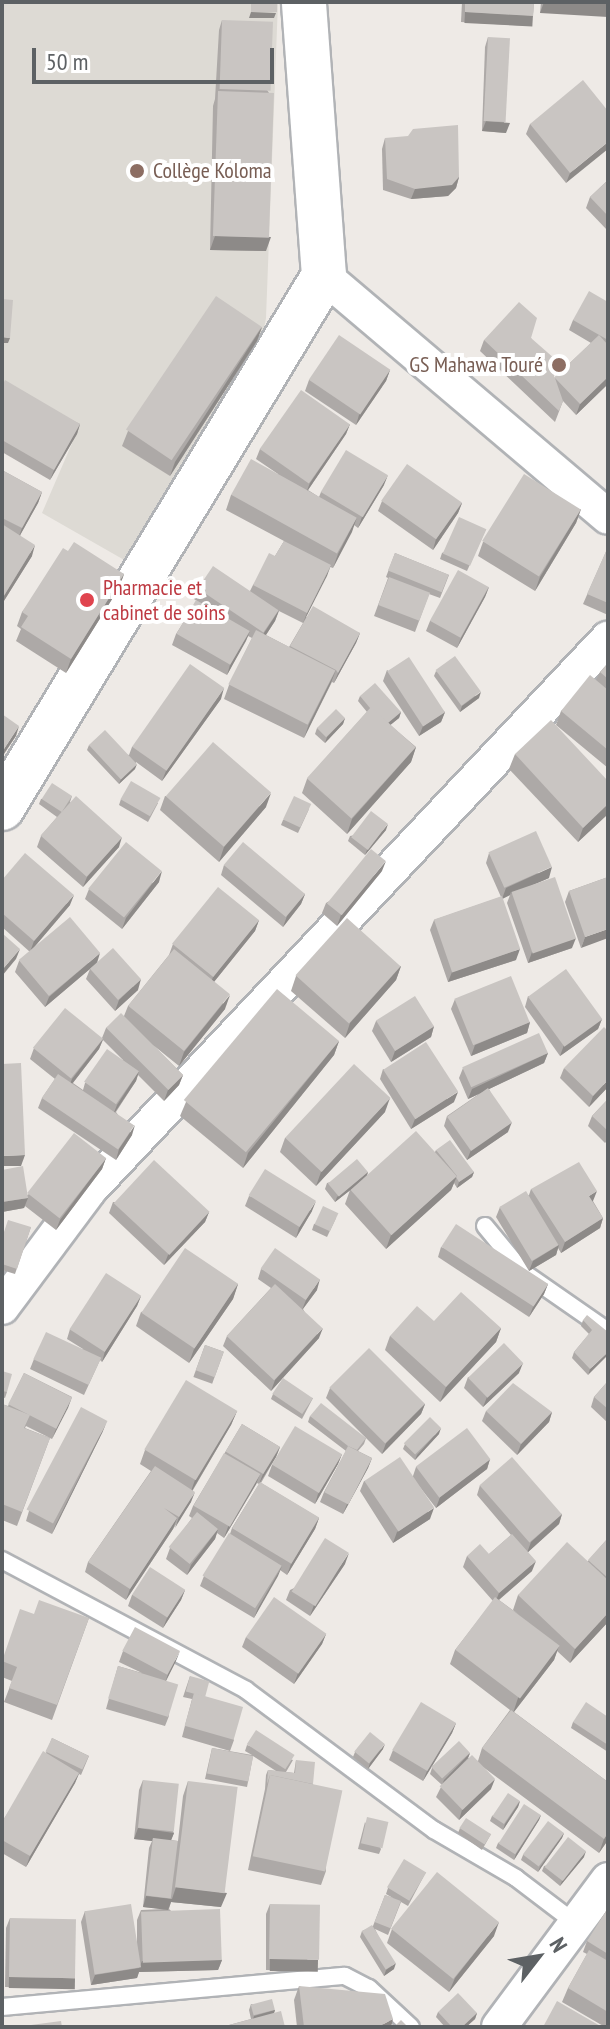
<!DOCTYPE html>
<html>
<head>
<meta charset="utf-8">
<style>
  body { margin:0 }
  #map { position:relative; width:610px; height:2029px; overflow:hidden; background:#eeeae6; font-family:"PT Sans Narrow",sans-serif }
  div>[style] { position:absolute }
  .education>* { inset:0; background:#dddad4 }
  .roads { filter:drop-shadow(2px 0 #b1b3b6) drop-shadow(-2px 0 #b1b3b6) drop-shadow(0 2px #b1b3b6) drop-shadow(0 -2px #b1b3b6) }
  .lane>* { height:16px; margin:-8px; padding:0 8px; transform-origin:8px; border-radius:8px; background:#fff }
  .street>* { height:34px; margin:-17px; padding:0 17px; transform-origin:17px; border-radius:17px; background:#fff }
  .secondary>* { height:44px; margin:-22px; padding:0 22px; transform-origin:22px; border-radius:22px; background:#fff }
  .wall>* { inset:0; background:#ada9a7; transform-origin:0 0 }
  .shaded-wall>* { inset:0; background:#8d8a88; transform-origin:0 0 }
  .building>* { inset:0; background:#c9c5c2; transform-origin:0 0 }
  .dots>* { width:22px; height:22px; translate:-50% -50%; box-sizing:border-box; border:4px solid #fff; border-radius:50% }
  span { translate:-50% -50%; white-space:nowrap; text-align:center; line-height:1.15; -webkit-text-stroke:8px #fff; paint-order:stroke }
  .education-label { font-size:22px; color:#785e54 }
  .left { translate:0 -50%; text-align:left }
  .right { translate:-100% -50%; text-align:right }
  .health-label { font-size:22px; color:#be3a42 }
  .frame { position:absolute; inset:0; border:4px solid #5d6164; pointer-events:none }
  .north { position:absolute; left:498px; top:1917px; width:80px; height:80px; -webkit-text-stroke:6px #fff; paint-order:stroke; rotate:59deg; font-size:22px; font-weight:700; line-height:32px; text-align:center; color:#5d6164 }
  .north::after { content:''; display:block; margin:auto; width:28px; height:36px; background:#5d6164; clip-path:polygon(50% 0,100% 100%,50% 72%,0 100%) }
  .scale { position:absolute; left:32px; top:48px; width:242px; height:36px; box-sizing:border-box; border:4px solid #5d6164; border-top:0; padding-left:10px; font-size:24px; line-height:28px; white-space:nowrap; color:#5d6164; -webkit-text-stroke:6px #fff; paint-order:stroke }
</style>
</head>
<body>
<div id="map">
  <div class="education">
    <div style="clip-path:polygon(3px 2px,278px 2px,266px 318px,260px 350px,126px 561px,42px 513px,76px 434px,2px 384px)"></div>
  </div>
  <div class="roads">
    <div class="lane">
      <div style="left:485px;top:1226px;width:60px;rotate:50.4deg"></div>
      <div style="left:523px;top:1272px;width:103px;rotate:34.8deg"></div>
      <div style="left:2px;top:1560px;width:276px;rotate:28deg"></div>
      <div style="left:246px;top:1690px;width:234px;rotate:36.7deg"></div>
      <div style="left:434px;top:1830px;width:95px;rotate:30.3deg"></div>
      <div style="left:516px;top:1878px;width:73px;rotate:37.2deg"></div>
      <div style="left:2px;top:2007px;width:344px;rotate:-5.2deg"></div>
      <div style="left:345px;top:1976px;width:27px;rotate:27deg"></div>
      <div style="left:369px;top:1988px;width:57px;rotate:42.9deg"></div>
    </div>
    <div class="street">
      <div style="left:324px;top:276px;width:372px;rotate:40.3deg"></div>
      <div style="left:2px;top:1307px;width:147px;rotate:-53.3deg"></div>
      <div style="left:90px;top:1189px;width:756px;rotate:-46.72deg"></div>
      <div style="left:499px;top:2027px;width:183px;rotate:-53.4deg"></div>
    </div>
    <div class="secondary">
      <div style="left:2px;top:808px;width:622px;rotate:-58.82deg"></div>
      <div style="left:324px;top:276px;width:275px;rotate:-94.2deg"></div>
    </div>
  </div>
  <div class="wall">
    <div style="clip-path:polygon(462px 2px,534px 2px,533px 16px,529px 26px,461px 22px)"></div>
    <div style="clip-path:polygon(541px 2px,608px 2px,540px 13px)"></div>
    <div style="clip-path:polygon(222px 20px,269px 93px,266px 251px,210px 250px,213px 106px,215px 99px,219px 30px)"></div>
    <div style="clip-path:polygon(488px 37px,506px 133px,482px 131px,485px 47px)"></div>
    <div style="clip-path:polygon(608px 111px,566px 183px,526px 134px,530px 124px)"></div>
    <div style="clip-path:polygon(385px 138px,459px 177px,456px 188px,448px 196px,411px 199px,383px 190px,382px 149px)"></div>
    <div style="clip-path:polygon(608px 180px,608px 231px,586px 208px,590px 197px)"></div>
    <div style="clip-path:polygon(608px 302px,608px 384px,576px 415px,563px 401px,555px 422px,480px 351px,484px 340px,531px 338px,554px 378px,591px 343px,569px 330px,573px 320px)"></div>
    <div style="clip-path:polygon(262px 327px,257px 341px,170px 476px,122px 446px,128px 431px)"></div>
    <div style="clip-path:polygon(390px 370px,386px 381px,356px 425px,305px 391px,309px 380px)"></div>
    <div style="clip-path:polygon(2px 386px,80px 424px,77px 434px,50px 480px,2px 452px)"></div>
    <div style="clip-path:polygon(evenodd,350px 424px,346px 434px,308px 490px,319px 497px,321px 492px,384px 485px,358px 528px,354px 525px,333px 568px,330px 567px,306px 617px,360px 633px,356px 643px,334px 683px,332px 682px,304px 738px,224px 699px,229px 685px,252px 638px,248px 636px,227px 675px,172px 645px,176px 634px,197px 601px,194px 599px,198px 589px,250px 591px,253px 585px,275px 556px,284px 541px,226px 510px,231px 495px,278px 474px,256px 459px,260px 449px,350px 424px,279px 611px,303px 623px,289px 647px,266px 635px,275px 621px,279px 611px)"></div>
    <div style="clip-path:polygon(2px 470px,42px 492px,38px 503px,20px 535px,32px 556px,2px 604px)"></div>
    <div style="clip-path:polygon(382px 501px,462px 503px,458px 513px,433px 550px,378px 511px)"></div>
    <div style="clip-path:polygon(581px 509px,576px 523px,535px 591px,478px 556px,483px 542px)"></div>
    <div style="clip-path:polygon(486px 529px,467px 571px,440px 559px,442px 553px)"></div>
    <div style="clip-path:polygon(608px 547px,608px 615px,583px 604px)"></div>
    <div style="clip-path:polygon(68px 551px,124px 574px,119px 588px,66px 673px,16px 641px,21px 629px,17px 626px,22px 612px)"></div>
    <div style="clip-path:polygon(395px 553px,449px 575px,440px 598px,429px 594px,415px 632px,374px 616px,388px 578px,386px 577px)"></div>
    <div style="clip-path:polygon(489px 587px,485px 597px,457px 648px,426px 631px,430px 621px)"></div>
    <div style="clip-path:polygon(608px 663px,608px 768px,556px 725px,561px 711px,596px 680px,600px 672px)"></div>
    <div style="clip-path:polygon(387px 670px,445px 712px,441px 722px,419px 736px,383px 681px)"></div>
    <div style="clip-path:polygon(436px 671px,479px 698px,460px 712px,434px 676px)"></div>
    <div style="clip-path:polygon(360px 696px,401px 712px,399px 718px,390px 725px,416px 747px,411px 762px,347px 834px,302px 793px,307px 779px,367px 712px,358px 701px)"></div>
    <div style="clip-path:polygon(221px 699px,162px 781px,136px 762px,135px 769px,119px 784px,87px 750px,89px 745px,129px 755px,132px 747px)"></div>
    <div style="clip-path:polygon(345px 718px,343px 724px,325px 743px,315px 734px,317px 728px)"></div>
    <div style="clip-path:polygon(515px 754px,608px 781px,608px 814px,578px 842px,509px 769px)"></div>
    <div style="clip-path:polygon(72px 796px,70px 802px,119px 847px,83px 887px,37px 847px,41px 836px,57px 817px,39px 804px,41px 799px)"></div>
    <div style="clip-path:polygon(165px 796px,266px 807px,219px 862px,160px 810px)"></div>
    <div style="clip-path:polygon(121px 799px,158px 803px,148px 822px,119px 805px)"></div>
    <div style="clip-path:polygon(309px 809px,298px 833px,281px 825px,283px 820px)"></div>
    <div style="clip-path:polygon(386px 830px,365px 855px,348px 841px,350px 836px)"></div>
    <div style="clip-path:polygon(489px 853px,549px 878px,533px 885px,572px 948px,528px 963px,507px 903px,510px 895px,502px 899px,516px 960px,448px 982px,430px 930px,434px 920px,501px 897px,486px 863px)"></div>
    <div style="clip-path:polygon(224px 865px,305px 894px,301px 904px,283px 927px,221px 875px)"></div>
    <div style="clip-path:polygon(382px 871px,337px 926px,322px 913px,326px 903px)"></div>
    <div style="clip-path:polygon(608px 877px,581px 948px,565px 902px,569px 891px)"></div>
    <div style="clip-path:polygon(2px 880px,70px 905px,30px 952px,2px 927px)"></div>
    <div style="clip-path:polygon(159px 882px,122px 929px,85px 899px,89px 889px)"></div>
    <div style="clip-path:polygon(evenodd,259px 920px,255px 931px,214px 982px,225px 1009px,179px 1066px,153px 1045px,183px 1075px,179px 1085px,164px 1101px,138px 1075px,136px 1081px,116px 1112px,132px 1135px,116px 1160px,38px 1108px,42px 1098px,55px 1079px,30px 1059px,34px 1048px,102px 1038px,106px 1028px,124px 1016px,128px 1006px,169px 955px,173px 944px,259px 920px,103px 1040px,123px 1060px,85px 1083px,83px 1090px,73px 1083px,99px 1049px,103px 1040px)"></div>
    <div style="clip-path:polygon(19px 961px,97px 963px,138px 990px,115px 1011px,86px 979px,90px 969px,92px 967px,45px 1007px,15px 972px)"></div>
    <div style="clip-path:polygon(401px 966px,396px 980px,345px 1038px,291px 991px,296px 976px)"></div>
    <div style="clip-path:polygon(528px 996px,602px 1019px,598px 1029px,560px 1056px,525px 1007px)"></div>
    <div style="clip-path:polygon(455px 999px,530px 1022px,527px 1033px,471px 1056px,451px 1009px)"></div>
    <div style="clip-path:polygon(376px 1021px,434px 1026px,431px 1037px,391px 1062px,372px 1031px)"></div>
    <div style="clip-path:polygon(339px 1041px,334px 1055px,243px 1168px,180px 1116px,186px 1102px)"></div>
    <div style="clip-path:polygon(548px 1053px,544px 1063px,489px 1089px,508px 1132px,467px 1160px,444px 1126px,447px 1116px,479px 1094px,468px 1099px,459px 1078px,463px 1068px)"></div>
    <div style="clip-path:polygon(564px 1068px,608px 1087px,589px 1107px,560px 1078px)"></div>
    <div style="clip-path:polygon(383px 1069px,454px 1102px,411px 1129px,380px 1079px)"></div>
    <div style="clip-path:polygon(608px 1099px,608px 1140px,605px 1143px,588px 1126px,592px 1116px)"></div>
    <div style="clip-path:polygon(385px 1112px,316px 1186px,280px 1152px,285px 1138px)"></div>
    <div style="clip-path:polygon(436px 1150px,474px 1172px,472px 1177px,457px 1188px,454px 1183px,451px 1190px,386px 1249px,345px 1204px,350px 1190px,335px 1202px,325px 1189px,327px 1183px,368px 1172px,367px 1175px,435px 1152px)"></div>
    <div style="clip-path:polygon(106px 1158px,102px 1169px,56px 1230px,25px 1206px,24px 1208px,2px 1212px,2px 1170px,27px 1195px)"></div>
    <div style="clip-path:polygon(531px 1189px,593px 1201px,603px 1218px,600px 1228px,561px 1253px,558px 1248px,556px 1255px,529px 1271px,496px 1217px,500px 1207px,529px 1195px)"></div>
    <div style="clip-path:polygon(249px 1196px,312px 1211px,296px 1238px,245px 1206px)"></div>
    <div style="clip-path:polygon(113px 1202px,209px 1212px,205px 1222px,164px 1265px,109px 1213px)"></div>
    <div style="clip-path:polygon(336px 1218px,327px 1237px,312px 1230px,314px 1224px)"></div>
    <div style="clip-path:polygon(31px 1227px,15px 1274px,2px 1270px,2px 1238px)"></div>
    <div style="clip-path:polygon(441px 1247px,548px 1284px,544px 1294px,529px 1317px,438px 1257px)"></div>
    <div style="clip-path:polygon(261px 1269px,317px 1290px,303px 1309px,319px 1338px,271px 1391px,223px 1346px,227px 1336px,271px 1288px,258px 1279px)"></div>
    <div style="clip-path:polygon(238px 1284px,233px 1299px,189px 1363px,136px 1326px,141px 1312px)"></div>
    <div style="clip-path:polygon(141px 1296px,137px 1306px,102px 1362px,100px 1360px,84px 1395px,30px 1369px,34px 1359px,83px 1349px,67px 1339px,70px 1329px)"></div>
    <div style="clip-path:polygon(583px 1320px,608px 1332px,588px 1375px,572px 1358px,574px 1352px,589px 1334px,581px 1326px)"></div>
    <div style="clip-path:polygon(501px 1328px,496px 1342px,440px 1402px,385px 1350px,390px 1336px)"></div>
    <div style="left:205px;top:1345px;width:20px;height:34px;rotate:20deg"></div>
    <div style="clip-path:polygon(2px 1371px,7px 1392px,5px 1398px,2px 1397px)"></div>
    <div style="clip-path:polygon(24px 1373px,72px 1397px,52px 1439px,26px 1426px,25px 1428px,50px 1438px,17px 1526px,2px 1520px,2px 1404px,8px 1406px)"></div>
    <div style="clip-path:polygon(519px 1373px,483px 1407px,464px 1388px,468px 1377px)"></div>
    <div style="clip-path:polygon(608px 1381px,608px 1423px,591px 1407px,594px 1397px)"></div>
    <div style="clip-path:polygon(330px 1388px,425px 1404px,421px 1414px,382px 1454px,326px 1398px)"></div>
    <div style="clip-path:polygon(273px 1394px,313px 1398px,302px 1419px,271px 1399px)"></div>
    <div style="clip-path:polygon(237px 1411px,231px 1425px,193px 1490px,191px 1502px,126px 1600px,85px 1572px,88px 1562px,151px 1471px,140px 1464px,145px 1450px)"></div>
    <div style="clip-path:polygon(486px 1411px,552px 1412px,549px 1422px,517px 1455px,482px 1421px)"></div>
    <div style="clip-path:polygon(310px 1416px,366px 1438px,364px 1444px,358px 1451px,372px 1458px,368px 1468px,343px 1514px,320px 1502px,324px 1492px,346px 1451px,308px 1422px)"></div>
    <div style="clip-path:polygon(242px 1424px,280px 1447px,276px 1457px,261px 1483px,319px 1518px,315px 1529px,287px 1575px,280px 1570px,254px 1618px,200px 1586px,204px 1576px,230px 1534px,232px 1528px,259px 1484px,257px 1483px,224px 1538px,217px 1533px,215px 1539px,187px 1575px,166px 1559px,170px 1548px,192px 1518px,189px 1516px,193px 1506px)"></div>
    <div style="clip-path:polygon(103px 1431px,52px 1534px,26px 1521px,29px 1511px)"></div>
    <div style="clip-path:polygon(439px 1434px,415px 1460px,403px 1449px,405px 1444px)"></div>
    <div style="clip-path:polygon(342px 1454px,338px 1464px,315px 1504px,268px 1476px,272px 1465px)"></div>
    <div style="clip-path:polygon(490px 1459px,487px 1469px,436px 1508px,419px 1486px,430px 1519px,393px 1543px,360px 1491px,364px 1481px,413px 1476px,416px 1467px)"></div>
    <div style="clip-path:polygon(480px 1485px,562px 1514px,559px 1524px,528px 1552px,532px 1571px,499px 1600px,518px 1614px,513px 1610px,518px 1595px,588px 1561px,608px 1538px,608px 1622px,570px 1663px,557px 1651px,554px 1660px,514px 1712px,608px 1782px,608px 1840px,599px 1853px,483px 1767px,491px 1789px,459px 1820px,436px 1797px,442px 1785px,430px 1774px,432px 1768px,470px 1753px,468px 1758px,478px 1761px,482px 1748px,510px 1710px,450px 1664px,455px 1650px,493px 1601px,463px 1567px,467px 1556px,489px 1554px,511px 1535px,477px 1495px)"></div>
    <div style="clip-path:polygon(345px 1564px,310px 1616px,286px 1600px,290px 1590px)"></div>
    <div style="clip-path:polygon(185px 1590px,181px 1600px,163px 1628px,128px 1606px,132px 1595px)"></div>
    <div style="clip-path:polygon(34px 1614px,89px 1618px,52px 1720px,4px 1702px,12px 1681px,2px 1677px,2px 1659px)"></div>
    <div style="clip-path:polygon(326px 1634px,322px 1644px,294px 1684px,242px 1647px,246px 1637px)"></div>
    <div style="clip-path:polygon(123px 1651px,176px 1661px,166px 1680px,169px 1716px,165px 1726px,106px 1709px,118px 1666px,142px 1673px,119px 1662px)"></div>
    <div style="clip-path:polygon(190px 1676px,234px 1740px,230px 1751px,182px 1737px,192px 1699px,183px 1697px)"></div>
    <div style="clip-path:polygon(608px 1717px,608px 1752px,571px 1728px,573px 1722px)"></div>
    <div style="clip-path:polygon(456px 1723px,452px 1733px,423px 1781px,389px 1760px,393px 1750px)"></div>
    <div style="clip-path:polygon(52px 1738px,89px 1756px,81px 1775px,79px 1774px,75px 1783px,26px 1867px,2px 1853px,2px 1822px,46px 1753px)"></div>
    <div style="clip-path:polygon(247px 1745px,293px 1760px,286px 1772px,294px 1773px,296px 1760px,313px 1784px,326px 1871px,321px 1885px,248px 1870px,265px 1789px,266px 1775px,268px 1770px,276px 1771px,253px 1756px,247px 1787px,205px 1779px,212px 1748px,252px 1755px,245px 1751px)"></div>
    <div style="clip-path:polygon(383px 1749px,368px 1769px,353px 1757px,355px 1752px)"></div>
    <div style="clip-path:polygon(143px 1780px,174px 1833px,171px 1840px,178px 1841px,183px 1796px,188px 1781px,221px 1907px,171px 1902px,169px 1909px,222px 1960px,218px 1970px,139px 1972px,137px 1978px,91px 1985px,81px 1922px,85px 1911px,137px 1944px,137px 1920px,141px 1910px,164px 1909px,143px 1907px,149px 1848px,152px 1841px,134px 1839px,139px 1790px)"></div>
    <div style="clip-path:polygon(520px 1801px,518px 1807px,503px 1830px,490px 1821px,492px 1816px)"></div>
    <div style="clip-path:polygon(541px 1815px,539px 1820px,514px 1860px,496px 1848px,498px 1843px)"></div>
    <div style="clip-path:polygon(365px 1822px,381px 1849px,379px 1854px,358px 1849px)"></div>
    <div style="clip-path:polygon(460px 1828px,491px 1834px,482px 1850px,458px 1833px)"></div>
    <div style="clip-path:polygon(564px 1833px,562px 1838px,538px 1872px,521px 1860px,523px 1855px)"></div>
    <div style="clip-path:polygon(584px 1857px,560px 1886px,542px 1871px,544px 1866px)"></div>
    <div style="clip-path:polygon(426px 1872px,408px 1906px,401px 1902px,388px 1935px,375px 1929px,394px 1969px,384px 1976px,360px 1937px,362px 1931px,373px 1926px,385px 1895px,393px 1898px,386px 1894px,388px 1888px)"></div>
    <div style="clip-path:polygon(270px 1904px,315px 1971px,266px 1970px,266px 1914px)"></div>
    <div style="clip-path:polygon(608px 1908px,608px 2027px,605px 2027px,562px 2002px,568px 1988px,587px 1954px,583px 1952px,587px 1941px)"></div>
    <div style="clip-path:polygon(10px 1918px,71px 1988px,5px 1987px,6px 1928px)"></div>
    <div style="clip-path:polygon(392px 1929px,494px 1936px,449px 1992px,387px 1943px)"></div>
    <div style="clip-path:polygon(299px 1986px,391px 2027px,297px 2027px,294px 2000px)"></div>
    <div style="clip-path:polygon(251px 2004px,275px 2010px,274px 2013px,285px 2027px,228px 2027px,229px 2025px,251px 2019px,249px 2010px)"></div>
    <div style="clip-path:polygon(438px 2012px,477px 2013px,475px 2019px,466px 2027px,445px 2027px,436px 2017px)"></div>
  </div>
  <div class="shaded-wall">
    <div style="clip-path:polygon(544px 2px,608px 3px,608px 17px,540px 13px)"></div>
    <div style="clip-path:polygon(251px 12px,276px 13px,274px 18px,249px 18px)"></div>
    <div style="left:465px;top:12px;width:68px;height:11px;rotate:3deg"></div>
    <div style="clip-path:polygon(486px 121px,510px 123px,506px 133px,482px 131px)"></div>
    <div style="clip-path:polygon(608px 142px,608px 149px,566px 183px,570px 173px)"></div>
    <div style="clip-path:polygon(459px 177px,456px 188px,448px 196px,411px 199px,415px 189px)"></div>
    <div style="clip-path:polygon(215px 236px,271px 237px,266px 251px,210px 250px)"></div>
    <div style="clip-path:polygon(262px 327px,257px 341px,170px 476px,175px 462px)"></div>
    <div style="clip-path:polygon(2px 337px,10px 338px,8px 343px,2px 343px)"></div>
    <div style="clip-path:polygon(390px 370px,386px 381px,356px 425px,359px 415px)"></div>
    <div style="clip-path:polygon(608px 377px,608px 384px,576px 415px,580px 404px)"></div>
    <div style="clip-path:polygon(80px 424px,77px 434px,50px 480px,54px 470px)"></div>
    <div style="clip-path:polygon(350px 424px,346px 434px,306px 493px,310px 483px)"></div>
    <div style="clip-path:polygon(388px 475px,384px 485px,358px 528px,362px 517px)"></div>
    <div style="clip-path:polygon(42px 492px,38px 503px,18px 539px,22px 528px)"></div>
    <div style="clip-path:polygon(462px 503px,458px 513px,433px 550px,436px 539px)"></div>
    <div style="clip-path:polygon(581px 509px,576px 523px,535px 591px,540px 577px)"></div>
    <div style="clip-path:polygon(357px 517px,352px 532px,333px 568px,338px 554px)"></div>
    <div style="clip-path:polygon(35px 545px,32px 556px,2px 604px,2px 599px)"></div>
    <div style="clip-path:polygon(331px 565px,327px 576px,303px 623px,307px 613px)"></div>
    <div style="clip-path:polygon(124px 574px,119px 588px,66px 673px,71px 659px)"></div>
    <div style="clip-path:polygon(489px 587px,485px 597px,457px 648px,461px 638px)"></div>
    <div style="clip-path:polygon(279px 610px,275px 621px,260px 644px,264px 633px)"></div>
    <div style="clip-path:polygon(250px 631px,246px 641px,227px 675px,230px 665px)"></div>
    <div style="clip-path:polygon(360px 633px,356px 643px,334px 683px,338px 673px)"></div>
    <div style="clip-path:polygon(336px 670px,330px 685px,304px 738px,309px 724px)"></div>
    <div style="clip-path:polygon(224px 688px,221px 699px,162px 781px,166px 771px)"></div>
    <div style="clip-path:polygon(481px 692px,479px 698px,460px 712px,462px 706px)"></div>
    <div style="clip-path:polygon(401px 712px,399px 718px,383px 731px,385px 725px)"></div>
    <div style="clip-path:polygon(445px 712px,441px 722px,419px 736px,423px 726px)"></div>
    <div style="clip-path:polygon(345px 718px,343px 724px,325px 743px,327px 737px)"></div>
    <div style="clip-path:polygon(19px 726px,16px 736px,2px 757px,2px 752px)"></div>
    <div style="clip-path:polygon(416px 747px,411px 762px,347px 834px,352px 819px)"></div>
    <div style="clip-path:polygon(137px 764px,135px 769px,119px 784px,121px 779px)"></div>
    <div style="clip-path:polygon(271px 793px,266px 807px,219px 862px,224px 847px)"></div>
    <div style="clip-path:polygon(608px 804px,608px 814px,578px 842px,583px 828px)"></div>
    <div style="clip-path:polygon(388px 824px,386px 830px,365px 855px,367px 850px)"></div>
    <div style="clip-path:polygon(122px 837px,119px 847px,83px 887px,87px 877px)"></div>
    <div style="clip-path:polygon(386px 861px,382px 871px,337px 926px,341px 915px)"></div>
    <div style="clip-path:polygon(552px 867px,549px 878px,512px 894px,511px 892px,510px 895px,502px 899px,506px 888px)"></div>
    <div style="clip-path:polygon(162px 871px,159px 882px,122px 929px,126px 918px)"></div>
    <div style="clip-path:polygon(305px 894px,301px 904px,283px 927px,287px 916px)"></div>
    <div style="clip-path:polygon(74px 895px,70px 905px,30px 952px,34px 941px)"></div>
    <div style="clip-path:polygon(259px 920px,255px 931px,209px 988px,213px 977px)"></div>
    <div style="clip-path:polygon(608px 929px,608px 938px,581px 948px,585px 937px)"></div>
    <div style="clip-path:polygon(576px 938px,572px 948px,528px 963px,532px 952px)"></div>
    <div style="clip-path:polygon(20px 949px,16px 959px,2px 976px,2px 970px)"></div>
    <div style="clip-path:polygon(520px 949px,516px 960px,448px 982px,452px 972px)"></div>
    <div style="clip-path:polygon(100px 953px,97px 963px,45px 1007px,49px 997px)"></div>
    <div style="clip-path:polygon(401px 966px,396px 980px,345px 1038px,350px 1023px)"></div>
    <div style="clip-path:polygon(141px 979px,138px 990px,115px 1011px,119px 1000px)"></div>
    <div style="clip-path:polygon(230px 995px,225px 1009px,179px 1066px,184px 1052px)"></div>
    <div style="clip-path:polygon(602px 1019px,598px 1029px,560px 1056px,564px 1045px)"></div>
    <div style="clip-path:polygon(530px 1022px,527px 1033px,471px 1056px,475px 1045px)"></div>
    <div style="clip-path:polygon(434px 1026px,431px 1037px,391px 1062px,395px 1051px)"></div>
    <div style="clip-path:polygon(103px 1039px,99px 1049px,68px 1089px,72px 1079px)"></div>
    <div style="clip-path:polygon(339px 1041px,334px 1055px,243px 1168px,248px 1153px)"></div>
    <div style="clip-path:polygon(548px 1053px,544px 1063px,468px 1099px,472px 1089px)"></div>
    <div style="clip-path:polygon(139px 1071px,136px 1081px,113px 1115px,117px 1105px)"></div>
    <div style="clip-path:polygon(183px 1075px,179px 1085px,164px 1101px,168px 1090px)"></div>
    <div style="clip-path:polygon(608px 1080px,608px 1087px,589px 1107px,593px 1096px)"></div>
    <div style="clip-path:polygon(458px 1092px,454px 1102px,411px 1129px,415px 1119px)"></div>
    <div style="clip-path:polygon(390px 1098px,385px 1112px,316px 1186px,321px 1172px)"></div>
    <div style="clip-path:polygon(512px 1122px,508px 1132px,467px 1160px,471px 1150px)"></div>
    <div style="clip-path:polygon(135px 1125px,132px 1135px,116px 1160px,119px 1149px)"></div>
    <div style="clip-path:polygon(25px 1155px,21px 1166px,2px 1166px,2px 1156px)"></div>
    <div style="clip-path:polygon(106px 1158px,102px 1169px,56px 1230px,60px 1220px)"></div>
    <div style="clip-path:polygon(368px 1172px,366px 1178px,335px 1202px,337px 1197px)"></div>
    <div style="clip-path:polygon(474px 1172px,472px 1177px,457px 1188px,459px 1182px)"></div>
    <div style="clip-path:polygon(457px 1176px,451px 1190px,386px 1249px,391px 1235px)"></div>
    <div style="clip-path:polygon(597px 1191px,593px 1201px,585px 1207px,589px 1196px)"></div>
    <div style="clip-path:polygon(28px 1198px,24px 1208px,2px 1212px,2px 1202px)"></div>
    <div style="clip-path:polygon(316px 1201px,312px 1211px,296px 1238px,299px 1228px)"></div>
    <div style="clip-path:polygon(209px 1212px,205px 1222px,164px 1265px,168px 1255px)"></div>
    <div style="clip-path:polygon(603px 1218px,600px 1228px,561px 1253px,565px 1242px)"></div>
    <div style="clip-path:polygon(559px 1245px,556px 1255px,529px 1271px,533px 1261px)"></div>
    <div style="clip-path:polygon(320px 1279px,317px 1290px,302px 1310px,306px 1300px)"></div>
    <div style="clip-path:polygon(238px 1284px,233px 1299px,189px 1363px,194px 1349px)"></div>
    <div style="clip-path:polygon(548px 1284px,544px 1294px,529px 1317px,533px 1307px)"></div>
    <div style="clip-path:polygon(141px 1296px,137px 1306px,102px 1362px,105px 1351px)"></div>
    <div style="clip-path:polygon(323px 1328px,319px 1338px,271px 1391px,275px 1380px)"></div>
    <div style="clip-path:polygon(501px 1328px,496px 1342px,440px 1402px,446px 1387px)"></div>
    <div style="clip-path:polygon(608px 1352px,608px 1355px,588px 1375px,590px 1369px)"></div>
    <div style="clip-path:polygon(523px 1363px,519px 1373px,483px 1407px,487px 1397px)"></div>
    <div style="clip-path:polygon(72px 1397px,68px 1408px,52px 1439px,56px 1429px)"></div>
    <div style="clip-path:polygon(425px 1404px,421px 1414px,382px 1454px,386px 1443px)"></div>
    <div style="clip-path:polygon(237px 1411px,231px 1425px,190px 1494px,195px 1480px)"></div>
    <div style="clip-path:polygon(552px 1412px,549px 1422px,517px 1455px,521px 1444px)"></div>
    <div style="clip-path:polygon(107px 1421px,103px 1431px,52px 1534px,56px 1524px)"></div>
    <div style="clip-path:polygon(441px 1428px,439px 1434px,415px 1460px,417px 1455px)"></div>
    <div style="clip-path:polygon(280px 1447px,276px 1457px,259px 1484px,263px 1474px)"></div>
    <div style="clip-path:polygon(342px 1454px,338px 1464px,315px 1504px,318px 1494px)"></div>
    <div style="clip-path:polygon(372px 1458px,368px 1468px,343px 1514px,347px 1504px)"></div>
    <div style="clip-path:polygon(490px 1459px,487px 1469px,436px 1508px,440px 1497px)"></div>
    <div style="clip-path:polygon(260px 1474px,256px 1484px,224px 1538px,228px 1527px)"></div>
    <div style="clip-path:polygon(195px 1492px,191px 1502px,175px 1528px,179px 1517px)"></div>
    <div style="clip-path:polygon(434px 1508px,430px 1519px,393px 1543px,397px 1532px)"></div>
    <div style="clip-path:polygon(562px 1514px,559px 1524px,527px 1553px,531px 1542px)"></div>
    <div style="clip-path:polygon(177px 1518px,173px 1529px,126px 1600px,130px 1589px)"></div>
    <div style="clip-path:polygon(319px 1518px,315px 1529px,287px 1575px,291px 1564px)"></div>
    <div style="clip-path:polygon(218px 1529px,215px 1539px,187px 1575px,191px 1565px)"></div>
    <div style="clip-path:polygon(349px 1553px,345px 1564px,310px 1616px,314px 1605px)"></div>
    <div style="clip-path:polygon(536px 1561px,532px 1571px,495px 1603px,499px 1593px)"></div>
    <div style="clip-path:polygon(282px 1566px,278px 1576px,254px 1618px,258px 1608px)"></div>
    <div style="clip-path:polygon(185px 1590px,181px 1600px,163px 1628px,167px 1618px)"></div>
    <div style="clip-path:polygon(608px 1613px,608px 1622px,570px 1663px,575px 1649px)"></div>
    <div style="clip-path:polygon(326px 1634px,322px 1644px,294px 1684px,298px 1673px)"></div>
    <div style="clip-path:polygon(559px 1646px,554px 1660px,513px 1713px,518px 1698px)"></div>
    <div style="clip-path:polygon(180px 1651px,176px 1661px,164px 1685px,168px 1674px)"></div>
    <div style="clip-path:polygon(456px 1723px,452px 1733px,423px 1781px,427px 1771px)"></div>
    <div style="clip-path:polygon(385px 1744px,383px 1749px,368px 1769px,370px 1763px)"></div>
    <div style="clip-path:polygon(470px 1753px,468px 1758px,442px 1785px,444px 1780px)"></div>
    <div style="clip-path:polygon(79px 1773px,75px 1783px,26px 1867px,30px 1856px)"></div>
    <div style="clip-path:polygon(495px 1779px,491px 1789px,459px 1820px,462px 1810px)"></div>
    <div style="clip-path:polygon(520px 1801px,518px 1807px,503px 1830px,505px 1824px)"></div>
    <div style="clip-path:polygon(541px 1815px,539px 1820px,514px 1860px,516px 1854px)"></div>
    <div style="clip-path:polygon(138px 1828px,174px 1833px,170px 1843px,153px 1838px,152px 1841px,134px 1839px)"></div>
    <div style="clip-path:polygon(564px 1833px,562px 1838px,538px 1872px,540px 1867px)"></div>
    <div style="clip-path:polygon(608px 1833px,608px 1840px,599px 1853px,604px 1839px)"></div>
    <div style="clip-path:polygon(586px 1851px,584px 1857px,560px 1886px,562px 1881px)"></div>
    <div style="clip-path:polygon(176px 1887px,227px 1893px,221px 1907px,171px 1902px,168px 1910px,143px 1907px,146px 1896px,172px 1899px)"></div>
    <div style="clip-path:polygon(499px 1922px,494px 1936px,449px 1992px,455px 1978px)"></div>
    <div style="left:270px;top:1959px;width:48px;height:12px;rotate:1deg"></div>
    <div style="clip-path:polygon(222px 1960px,218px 1970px,139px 1972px,137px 1978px,91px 1985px,95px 1975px,139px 1968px,142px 1961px)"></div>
    <div style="clip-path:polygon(396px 1963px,394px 1969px,384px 1976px,386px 1970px)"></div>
    <div style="left:9px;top:1977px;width:66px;height:11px;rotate:1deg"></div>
    <div style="clip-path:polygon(275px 2010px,273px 2016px,252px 2022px,254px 2016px)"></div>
    <div style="clip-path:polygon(477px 2013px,475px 2019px,466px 2027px,462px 2027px)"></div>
    <div style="clip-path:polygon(393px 2019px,391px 2027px,378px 2027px)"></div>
  </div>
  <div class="building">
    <div style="left:251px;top:2px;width:26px;height:10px"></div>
    <div style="clip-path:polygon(465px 2px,534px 2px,533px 16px,465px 12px)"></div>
    <div style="left:222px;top:20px;width:51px;height:69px;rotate:2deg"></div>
    <div style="left:488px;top:37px;width:22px;height:84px;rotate:3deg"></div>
    <div style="clip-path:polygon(583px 80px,608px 111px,608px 142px,570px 173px,530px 124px)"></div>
    <div style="left:218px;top:91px;width:56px;height:145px;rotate:2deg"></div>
    <div style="clip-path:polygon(458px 125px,459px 177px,452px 185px,415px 189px,387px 179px,385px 138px,408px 136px,413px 129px)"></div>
    <div style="clip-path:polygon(608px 180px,608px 216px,590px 197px)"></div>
    <div style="clip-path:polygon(589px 291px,608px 302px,608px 340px,573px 320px)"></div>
    <div style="left:216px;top:296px;width:55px;height:161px;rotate:34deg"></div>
    <div style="clip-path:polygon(2px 299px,13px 300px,10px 338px,2px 337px)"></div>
    <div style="clip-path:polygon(519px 302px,537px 318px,531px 338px,555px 359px,554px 378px,599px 335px,608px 345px,608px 377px,580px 404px,555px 378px,563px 401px,559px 411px,484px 340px)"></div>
    <div style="left:339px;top:335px;width:62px;height:54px;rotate:34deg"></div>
    <div style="clip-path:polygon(5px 380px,80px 424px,54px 470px,2px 440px,2px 386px)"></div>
    <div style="left:301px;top:390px;width:60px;height:72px;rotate:35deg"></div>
    <div style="left:346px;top:450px;width:49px;height:49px;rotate:31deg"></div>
    <div style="left:251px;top:459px;width:121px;height:41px;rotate:29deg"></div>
    <div style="left:407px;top:464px;width:67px;height:45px;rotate:35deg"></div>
    <div style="clip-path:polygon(2px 470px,42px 492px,22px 528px,2px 518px)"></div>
    <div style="left:524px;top:474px;width:67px;height:79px;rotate:32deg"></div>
    <div style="left:459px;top:517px;width:30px;height:40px;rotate:24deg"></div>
    <div style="clip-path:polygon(2px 524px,35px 545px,2px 599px)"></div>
    <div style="clip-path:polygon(284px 541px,331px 565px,307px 613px,253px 585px,269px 553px,275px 556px)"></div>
    <div style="clip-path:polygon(74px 542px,124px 574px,71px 659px,21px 627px,28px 616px,22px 612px,63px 548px,68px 551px)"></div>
    <div style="clip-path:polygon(608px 547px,608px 603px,587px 594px)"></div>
    <div style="left:395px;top:553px;width:58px;height:19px;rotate:22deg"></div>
    <div style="left:213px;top:566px;width:79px;height:27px;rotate:34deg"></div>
    <div style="left:458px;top:570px;width:35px;height:58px;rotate:29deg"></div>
    <div style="left:389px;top:577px;width:44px;height:30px;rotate:21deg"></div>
    <div style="left:196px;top:600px;width:62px;height:39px;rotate:30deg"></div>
    <div style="clip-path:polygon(313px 606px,360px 633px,338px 673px,336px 670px,290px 646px)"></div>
    <div style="left:256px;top:630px;width:89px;height:61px;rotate:27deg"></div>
    <div style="left:455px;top:656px;width:44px;height:24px;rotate:54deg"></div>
    <div style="left:409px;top:657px;width:66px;height:26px;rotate:57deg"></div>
    <div style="clip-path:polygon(608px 663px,608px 679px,600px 672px)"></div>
    <div style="left:190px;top:664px;width:42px;height:101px;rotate:35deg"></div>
    <div style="clip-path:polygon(590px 675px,608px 690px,608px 750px,561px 711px)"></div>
    <div style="clip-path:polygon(375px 683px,401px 712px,388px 723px,370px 708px,360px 696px)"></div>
    <div style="left:371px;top:707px;width:60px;height:96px;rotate:42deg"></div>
    <div style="left:336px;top:709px;width:13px;height:27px;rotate:45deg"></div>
    <div style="clip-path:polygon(2px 714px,19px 726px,2px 752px)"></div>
    <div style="clip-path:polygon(551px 720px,608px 781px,608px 804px,583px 828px,515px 754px)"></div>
    <div style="left:105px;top:730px;width:47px;height:22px;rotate:47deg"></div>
    <div style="left:213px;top:742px;width:77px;height:72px;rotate:41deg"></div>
    <div style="left:131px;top:781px;width:34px;height:21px;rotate:30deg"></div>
    <div style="left:52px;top:783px;width:24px;height:19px;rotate:33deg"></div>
    <div style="left:76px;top:796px;width:62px;height:53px;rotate:42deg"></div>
    <div style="left:294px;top:796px;width:19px;height:26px;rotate:25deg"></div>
    <div style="left:371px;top:811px;width:21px;height:33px;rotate:37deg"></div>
    <div style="left:536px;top:831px;width:39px;height:52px;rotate:66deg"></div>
    <div style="left:126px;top:842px;width:46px;height:60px;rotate:39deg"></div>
    <div style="left:243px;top:842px;width:81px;height:30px;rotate:40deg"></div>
    <div style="left:371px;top:849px;width:19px;height:70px;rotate:39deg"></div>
    <div style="clip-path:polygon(25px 853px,74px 895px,34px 941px,2px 913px,2px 880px)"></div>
    <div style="left:555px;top:877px;width:65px;height:46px;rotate:71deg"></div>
    <div style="clip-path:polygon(608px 877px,608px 929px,585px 937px,569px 891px)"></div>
    <div style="left:218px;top:887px;width:53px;height:73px;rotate:39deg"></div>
    <div style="left:502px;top:896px;width:56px;height:72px;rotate:71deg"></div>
    <div style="left:70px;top:917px;width:47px;height:67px;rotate:50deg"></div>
    <div style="left:347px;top:918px;width:72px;height:77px;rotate:42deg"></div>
    <div style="clip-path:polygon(2px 933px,20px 949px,2px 970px)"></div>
    <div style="left:113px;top:948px;width:42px;height:31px;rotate:48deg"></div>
    <div style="left:174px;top:949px;width:72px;height:73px;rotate:39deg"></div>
    <div style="left:566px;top:969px;width:62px;height:47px;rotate:54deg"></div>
    <div style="left:511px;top:976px;width:50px;height:61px;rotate:68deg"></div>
    <div style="left:277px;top:989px;width:81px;height:145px;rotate:40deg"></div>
    <div style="left:415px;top:996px;width:36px;height:46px;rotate:58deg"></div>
    <div style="left:65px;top:1008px;width:49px;height:51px;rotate:39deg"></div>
    <div style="left:121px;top:1013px;width:88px;height:21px;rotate:45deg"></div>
    <div style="clip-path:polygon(604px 1027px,608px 1031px,608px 1080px,593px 1096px,564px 1068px)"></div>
    <div style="left:539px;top:1033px;width:22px;height:84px;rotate:66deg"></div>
    <div style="left:426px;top:1042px;width:59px;height:51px;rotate:57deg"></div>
    <div style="left:107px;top:1049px;width:39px;height:40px;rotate:35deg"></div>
    <div style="clip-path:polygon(21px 1063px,25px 1155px,2px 1156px,2px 1064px)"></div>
    <div style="left:354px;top:1064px;width:50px;height:101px;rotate:43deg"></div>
    <div style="left:58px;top:1074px;width:92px;height:29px;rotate:34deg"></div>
    <div style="left:488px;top:1088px;width:42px;height:50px;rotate:55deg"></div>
    <div style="clip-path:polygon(608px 1099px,608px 1131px,592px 1116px)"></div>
    <div style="left:416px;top:1131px;width:61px;height:88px;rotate:48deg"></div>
    <div style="left:74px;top:1133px;width:41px;height:76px;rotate:38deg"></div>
    <div style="clip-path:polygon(450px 1140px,474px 1172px,459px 1182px,456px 1177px,457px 1176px,436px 1150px)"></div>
    <div style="left:357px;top:1159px;width:17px;height:38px;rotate:50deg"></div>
    <div style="left:154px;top:1160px;width:76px;height:59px;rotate:43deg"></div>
    <div style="clip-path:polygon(579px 1162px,597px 1191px,589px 1196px,603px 1218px,565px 1242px,531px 1189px)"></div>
    <div style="clip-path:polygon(23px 1166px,28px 1198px,2px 1202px,2px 1170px)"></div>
    <div style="left:265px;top:1169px;width:60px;height:31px;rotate:32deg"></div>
    <div style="left:526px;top:1191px;width:63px;height:31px;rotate:59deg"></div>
    <div style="left:323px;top:1206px;width:17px;height:20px;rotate:25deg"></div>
    <div style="clip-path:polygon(8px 1220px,31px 1227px,17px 1269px,2px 1264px,2px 1238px)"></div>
    <div style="left:456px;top:1224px;width:110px;height:27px;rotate:33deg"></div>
    <div style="left:185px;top:1248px;width:64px;height:78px;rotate:34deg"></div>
    <div style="left:275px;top:1248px;width:55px;height:25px;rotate:35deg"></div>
    <div style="left:106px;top:1273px;width:42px;height:67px;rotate:33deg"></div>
    <div style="left:275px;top:1284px;width:65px;height:71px;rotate:43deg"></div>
    <div style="clip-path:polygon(461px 1292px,501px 1328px,446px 1387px,390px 1336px,417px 1306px,434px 1321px)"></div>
    <div style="clip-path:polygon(587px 1315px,608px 1332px,608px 1352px,590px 1369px,574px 1352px,592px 1330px,583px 1320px)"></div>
    <div style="left:46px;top:1332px;width:61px;height:30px;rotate:25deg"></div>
    <div style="left:504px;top:1343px;width:28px;height:50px;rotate:46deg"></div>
    <div style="left:205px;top:1345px;width:20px;height:27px;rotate:20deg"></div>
    <div style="left:369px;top:1348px;width:79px;height:56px;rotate:45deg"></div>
    <div style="clip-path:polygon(2px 1371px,12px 1374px,7px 1392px,2px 1391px)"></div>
    <div style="left:24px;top:1373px;width:54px;height:35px;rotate:27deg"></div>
    <div style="left:283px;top:1378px;width:36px;height:19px;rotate:34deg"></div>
    <div style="left:186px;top:1380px;width:60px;height:81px;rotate:31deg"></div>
    <div style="clip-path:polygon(608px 1381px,608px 1409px,594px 1397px)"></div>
    <div style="clip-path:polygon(513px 1383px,552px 1412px,521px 1444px,486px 1411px)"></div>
    <div style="clip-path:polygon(321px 1403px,366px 1438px,357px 1450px,348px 1446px,310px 1416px)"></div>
    <div style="clip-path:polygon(2px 1404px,30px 1415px,24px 1428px,50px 1438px,22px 1512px,2px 1504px)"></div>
    <div style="left:81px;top:1407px;width:30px;height:116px;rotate:28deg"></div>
    <div style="left:430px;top:1417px;width:16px;height:37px;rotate:45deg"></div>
    <div style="left:242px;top:1424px;width:44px;height:32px;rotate:31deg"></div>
    <div style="left:295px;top:1426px;width:55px;height:45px;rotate:31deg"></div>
    <div style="left:467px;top:1428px;width:39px;height:64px;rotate:53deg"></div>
    <div style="left:348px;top:1446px;width:27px;height:52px;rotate:27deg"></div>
    <div style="left:224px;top:1453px;width:42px;height:61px;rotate:30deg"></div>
    <div style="left:400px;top:1457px;width:61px;height:43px;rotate:56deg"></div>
    <div style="left:512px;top:1457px;width:76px;height:43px;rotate:49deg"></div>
    <div style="clip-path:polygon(155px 1466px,195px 1492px,179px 1517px,164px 1508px,177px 1518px,130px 1589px,88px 1562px)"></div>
    <div style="left:260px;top:1482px;width:69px;height:54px;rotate:31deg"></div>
    <div style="left:197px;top:1512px;width:27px;height:45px;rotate:39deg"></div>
    <div style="left:229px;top:1533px;width:62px;height:50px;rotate:32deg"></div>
    <div style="clip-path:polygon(512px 1534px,536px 1561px,499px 1593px,467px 1556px,480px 1544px,489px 1554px)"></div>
    <div style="left:325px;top:1538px;width:28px;height:63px;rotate:32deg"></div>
    <div style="clip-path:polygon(608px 1538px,608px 1578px,588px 1560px)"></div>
    <div style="clip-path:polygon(567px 1542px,608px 1580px,608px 1613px,575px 1649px,518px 1595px)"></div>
    <div style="left:150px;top:1567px;width:42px;height:33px;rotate:33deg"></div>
    <div style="left:274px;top:1597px;width:64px;height:49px;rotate:35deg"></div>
    <div style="left:495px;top:1597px;width:81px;height:66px;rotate:37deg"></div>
    <div style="clip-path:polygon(39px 1600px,89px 1618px,57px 1705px,9px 1688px,17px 1667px,2px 1661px,20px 1609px,34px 1614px)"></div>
    <div style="left:135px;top:1627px;width:51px;height:27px;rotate:28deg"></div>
    <div style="left:118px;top:1666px;width:63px;height:34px;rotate:17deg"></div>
    <div style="left:190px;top:1676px;width:20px;height:16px;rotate:15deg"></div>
    <div style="left:194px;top:1693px;width:51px;height:34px;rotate:16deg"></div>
    <div style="left:421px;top:1702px;width:41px;height:56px;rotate:31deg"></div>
    <div style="clip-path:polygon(586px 1702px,608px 1717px,608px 1745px,573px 1722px)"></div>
    <div style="clip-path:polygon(511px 1710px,608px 1782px,608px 1833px,604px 1839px,482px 1748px)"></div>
    <div style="left:256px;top:1730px;width:46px;height:17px;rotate:33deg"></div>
    <div style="left:370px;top:1732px;width:19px;height:25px;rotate:39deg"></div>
    <div style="left:52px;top:1738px;width:41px;height:15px;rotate:26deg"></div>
    <div style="left:459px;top:1741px;width:16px;height:38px;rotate:47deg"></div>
    <div style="left:212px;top:1748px;width:42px;height:26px;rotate:11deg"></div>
    <div style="clip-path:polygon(43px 1751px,79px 1773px,30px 1856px,2px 1840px,2px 1822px)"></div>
    <div style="left:472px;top:1755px;width:33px;height:45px;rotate:46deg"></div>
    <div style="clip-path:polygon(296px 1760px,315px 1762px,313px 1784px,270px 1775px,267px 1784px,268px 1770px,295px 1773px)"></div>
    <div style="left:270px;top:1775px;width:74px;height:83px;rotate:12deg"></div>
    <div style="left:143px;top:1780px;width:36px;height:48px;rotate:6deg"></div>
    <div style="left:188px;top:1781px;width:50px;height:107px;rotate:7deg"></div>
    <div style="left:508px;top:1793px;width:14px;height:28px;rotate:34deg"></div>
    <div style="left:524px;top:1804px;width:20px;height:47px;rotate:33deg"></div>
    <div style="left:367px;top:1817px;width:22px;height:27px;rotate:13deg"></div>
    <div style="left:466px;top:1818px;width:30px;height:12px;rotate:33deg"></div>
    <div style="left:548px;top:1821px;width:20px;height:42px;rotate:37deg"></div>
    <div style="left:568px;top:1837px;width:23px;height:38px;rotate:38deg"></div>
    <div style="left:153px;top:1838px;width:25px;height:58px;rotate:7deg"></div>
    <div style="left:404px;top:1859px;width:26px;height:33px;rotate:31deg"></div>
    <div style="left:437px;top:1872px;width:80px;height:73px;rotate:39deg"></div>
    <div style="left:385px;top:1895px;width:17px;height:29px;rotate:21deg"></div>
    <div style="left:131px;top:1904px;width:64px;height:47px;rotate:81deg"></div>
    <div style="left:270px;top:1904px;width:50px;height:55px;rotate:1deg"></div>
    <div style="clip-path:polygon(608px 1908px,608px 1954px,587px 1941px)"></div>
    <div style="left:220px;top:1909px;width:51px;height:79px;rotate:88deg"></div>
    <div style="left:10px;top:1918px;width:66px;height:59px;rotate:1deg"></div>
    <div style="left:372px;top:1925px;width:45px;height:12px;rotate:58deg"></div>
    <div style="clip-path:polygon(589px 1950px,608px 1961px,608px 2012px,568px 1988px)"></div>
    <div style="clip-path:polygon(299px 1986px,385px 1994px,393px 2019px,378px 2027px,304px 2027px)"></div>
    <div style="clip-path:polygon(458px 1993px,477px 2013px,462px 2027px,452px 2027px,438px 2012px)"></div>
    <div style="left:272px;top:1999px;width:11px;height:22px;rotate:75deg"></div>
    <div style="clip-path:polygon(557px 2001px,602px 2027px,543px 2027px)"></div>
    <div style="clip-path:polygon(281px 2011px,285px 2027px,230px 2027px,229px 2025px)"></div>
    <div style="clip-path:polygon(401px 2020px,408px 2027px,394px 2027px)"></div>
    <div style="clip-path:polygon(61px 2021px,62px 2027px,16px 2027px)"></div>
  </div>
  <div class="dots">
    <div style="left:137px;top:171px;background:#8d6e63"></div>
    <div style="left:559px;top:365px;background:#8d6e63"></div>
    <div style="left:87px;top:600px;background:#e0444e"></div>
  </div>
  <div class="education-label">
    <span class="left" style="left:153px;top:171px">Collège Koloma</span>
    <span class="right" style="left:543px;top:365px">GS Mahawa Touré</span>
  </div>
  <div class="health-label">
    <span class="left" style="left:103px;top:600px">Pharmacie et<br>cabinet de soins</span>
  </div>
  <div class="frame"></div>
  <div class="north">N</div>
  <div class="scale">50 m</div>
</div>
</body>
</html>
